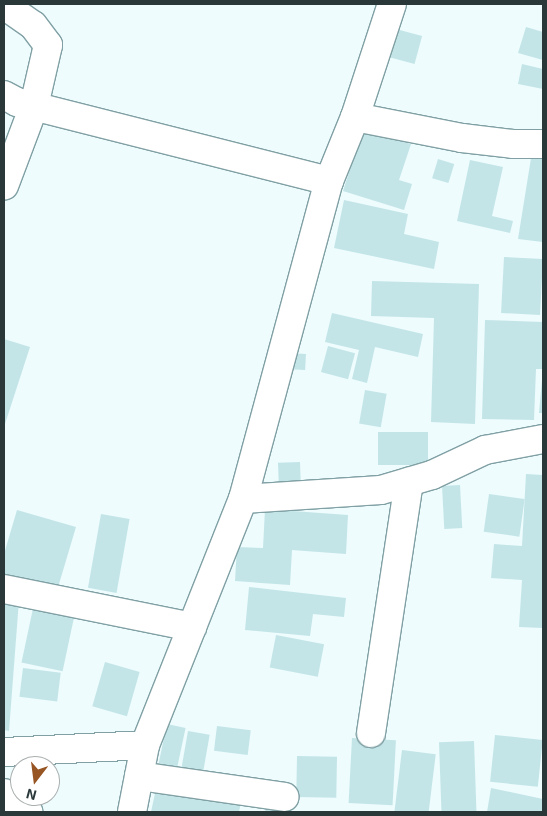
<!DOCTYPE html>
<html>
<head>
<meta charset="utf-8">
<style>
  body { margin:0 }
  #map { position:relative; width:547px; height:816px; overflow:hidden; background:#eefcfd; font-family:"Exo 2",sans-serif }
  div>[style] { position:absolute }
  .building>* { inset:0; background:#c3e5e8; transform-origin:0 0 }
  .roads { filter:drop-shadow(1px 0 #80a0a4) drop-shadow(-1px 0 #80a0a4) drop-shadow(0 1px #80a0a4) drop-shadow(0 -1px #80a0a4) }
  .minor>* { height:28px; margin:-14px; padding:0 14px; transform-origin:14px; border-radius:14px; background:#fff }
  span { translate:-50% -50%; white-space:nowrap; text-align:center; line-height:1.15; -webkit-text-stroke:4px #fff; paint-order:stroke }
  .frame { position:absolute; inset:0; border:5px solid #2b383a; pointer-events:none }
  .north { position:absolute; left:10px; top:756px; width:50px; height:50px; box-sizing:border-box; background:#fff; border:1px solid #aaafb0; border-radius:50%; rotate:195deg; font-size:14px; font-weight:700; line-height:20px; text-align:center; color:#2b383a }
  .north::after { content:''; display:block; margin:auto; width:18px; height:22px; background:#975523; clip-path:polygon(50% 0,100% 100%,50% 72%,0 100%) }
</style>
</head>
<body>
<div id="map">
  <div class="building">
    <div style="clip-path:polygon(526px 27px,543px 32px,543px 60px,518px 53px)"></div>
    <div style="left:396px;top:29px;width:27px;height:29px;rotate:15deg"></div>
    <div style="clip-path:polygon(522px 64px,543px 69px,543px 89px,518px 84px)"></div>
    <div style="clip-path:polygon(363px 129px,411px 144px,399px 180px,412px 184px,404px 210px,343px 191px)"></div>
    <div style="clip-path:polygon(532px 152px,543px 154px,543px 242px,518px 239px)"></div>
    <div style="left:438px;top:159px;width:17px;height:20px;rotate:17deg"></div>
    <div style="clip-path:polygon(470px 160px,503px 167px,492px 216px,513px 221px,510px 233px,457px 221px)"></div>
    <div style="clip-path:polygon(344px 200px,408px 214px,404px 234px,439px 242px,434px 269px,334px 248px)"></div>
    <div style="left:504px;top:257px;width:39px;height:56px;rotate:3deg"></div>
    <div style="clip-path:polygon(372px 281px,479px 284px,475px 424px,431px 422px,434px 318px,371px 316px)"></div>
    <div style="clip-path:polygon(332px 313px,423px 334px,418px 357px,375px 347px,367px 383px,352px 379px,359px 350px,325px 342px)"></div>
    <div style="clip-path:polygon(485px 320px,543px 322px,543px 369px,536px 369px,534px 420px,482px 419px)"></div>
    <div style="clip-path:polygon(4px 339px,30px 347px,4px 427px)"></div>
    <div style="left:328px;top:346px;width:28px;height:27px;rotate:15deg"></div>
    <div style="left:286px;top:353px;width:20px;height:16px;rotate:3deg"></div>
    <div style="clip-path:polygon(542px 380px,543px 380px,543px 413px,539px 413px)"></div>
    <div style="left:365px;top:390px;width:22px;height:34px;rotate:10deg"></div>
    <div style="left:378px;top:432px;width:50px;height:33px"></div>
    <div style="left:300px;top:462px;width:26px;height:22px;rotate:88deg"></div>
    <div style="clip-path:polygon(526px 474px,543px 475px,543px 628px,519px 627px,522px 580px,491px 578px,494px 544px,522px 546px)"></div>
    <div style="left:460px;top:485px;width:43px;height:18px;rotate:87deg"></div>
    <div style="left:489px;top:494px;width:36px;height:38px;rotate:8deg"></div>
    <div style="clip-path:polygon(265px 509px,348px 515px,346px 554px,292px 550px,290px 585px,235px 581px,237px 547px,263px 548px)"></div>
    <div style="clip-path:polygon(17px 510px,76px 527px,56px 594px,4px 578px,4px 554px)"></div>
    <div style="left:101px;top:514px;width:29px;height:75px;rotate:10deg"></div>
    <div style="clip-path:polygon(249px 587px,346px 598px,344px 617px,313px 614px,310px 636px,245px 630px)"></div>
    <div style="clip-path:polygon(4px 599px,19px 600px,9px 731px,4px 730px)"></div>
    <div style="left:35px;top:599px;width:42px;height:65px;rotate:12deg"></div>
    <div style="left:276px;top:635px;width:49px;height:33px;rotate:11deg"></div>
    <div style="left:105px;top:662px;width:36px;height:46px;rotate:16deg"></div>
    <div style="left:23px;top:668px;width:38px;height:29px;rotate:7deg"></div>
    <div style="left:167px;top:724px;width:19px;height:44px;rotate:12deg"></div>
    <div style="left:217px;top:726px;width:34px;height:25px;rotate:7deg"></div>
    <div style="left:188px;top:731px;width:22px;height:37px;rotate:10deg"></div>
    <div style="left:495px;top:735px;width:48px;height:47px;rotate:6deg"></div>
    <div style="left:352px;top:738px;width:44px;height:65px;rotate:3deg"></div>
    <div style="left:474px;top:741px;width:71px;height:35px;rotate:88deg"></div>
    <div style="left:402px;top:750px;width:34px;height:62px;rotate:7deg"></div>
    <div style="left:297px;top:756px;width:40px;height:41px;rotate:1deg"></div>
    <div style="clip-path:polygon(157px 784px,241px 802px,239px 812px,151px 812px)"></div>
    <div style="clip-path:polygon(491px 788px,543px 799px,543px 812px,487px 812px)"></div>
    <div style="clip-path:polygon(267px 802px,288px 807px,287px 812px,265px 812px)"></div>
  </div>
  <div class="roads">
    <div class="minor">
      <div style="left:4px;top:5px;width:35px;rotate:35deg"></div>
      <div style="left:33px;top:25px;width:25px;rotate:53deg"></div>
      <div style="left:48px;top:45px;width:63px;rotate:102.9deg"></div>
      <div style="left:34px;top:106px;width:85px;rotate:110.6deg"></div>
      <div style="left:4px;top:95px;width:15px;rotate:28deg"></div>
      <div style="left:17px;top:102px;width:322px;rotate:14.2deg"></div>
      <div style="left:355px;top:117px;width:109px;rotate:11.1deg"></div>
      <div style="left:462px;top:138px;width:51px;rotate:6.7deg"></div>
      <div style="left:513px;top:144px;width:30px"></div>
      <div style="left:243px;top:499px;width:138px;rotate:-3.7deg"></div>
      <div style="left:381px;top:490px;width:53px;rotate:-16.4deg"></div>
      <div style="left:432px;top:475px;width:59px;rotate:-25.3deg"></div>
      <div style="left:485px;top:450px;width:59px;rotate:-10.7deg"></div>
      <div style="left:4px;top:589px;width:192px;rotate:11.4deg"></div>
      <div style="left:371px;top:733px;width:254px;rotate:-81.4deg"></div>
      <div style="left:4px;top:752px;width:141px;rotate:-2.8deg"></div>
      <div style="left:139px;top:776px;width:147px;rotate:8.2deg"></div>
      <div style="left:4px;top:793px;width:31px;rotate:38deg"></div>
      <div style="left:132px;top:812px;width:68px;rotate:-79deg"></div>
      <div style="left:145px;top:745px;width:265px;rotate:-68.3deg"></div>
      <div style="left:243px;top:499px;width:329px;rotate:-74.9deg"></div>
      <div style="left:329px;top:181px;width:69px;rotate:-67.9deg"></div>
      <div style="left:355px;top:117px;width:119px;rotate:-71.9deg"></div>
    </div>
  </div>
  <div class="frame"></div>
  <div class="north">N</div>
</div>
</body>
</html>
